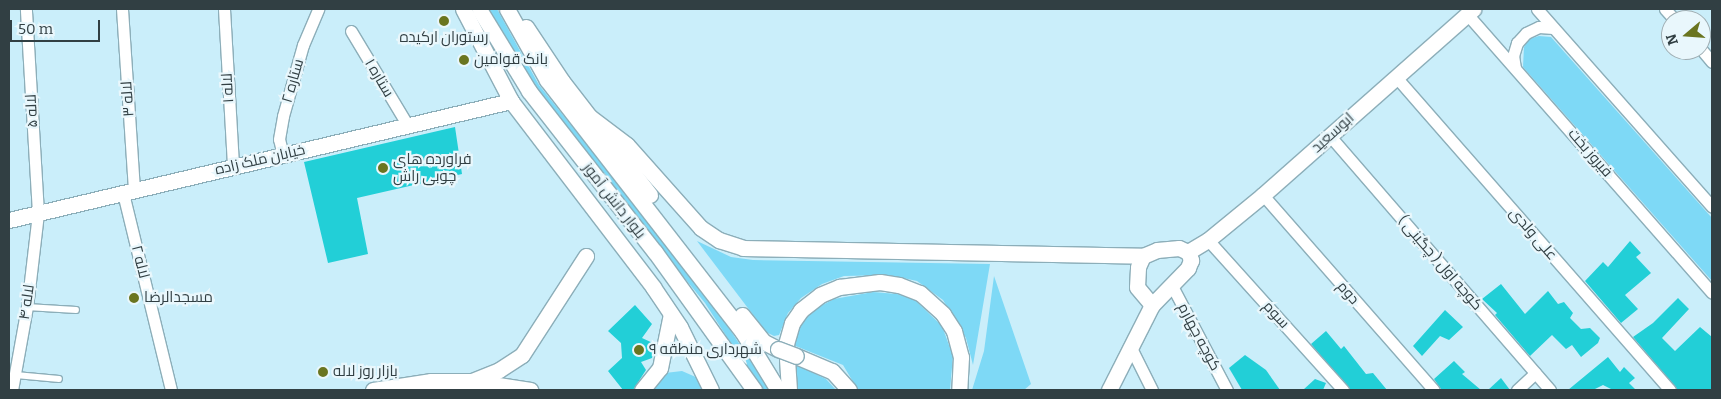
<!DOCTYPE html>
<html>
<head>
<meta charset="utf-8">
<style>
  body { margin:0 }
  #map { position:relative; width:1721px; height:399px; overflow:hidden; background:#caeefa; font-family:Bitter,Cairo,serif }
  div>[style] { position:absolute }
  .green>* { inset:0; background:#7ed9f6 }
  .building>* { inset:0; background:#22cfd7 }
  .roads { filter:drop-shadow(1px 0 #8caeb9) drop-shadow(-1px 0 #8caeb9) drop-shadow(0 1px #8caeb9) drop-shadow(0 -1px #8caeb9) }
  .lane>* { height:5.5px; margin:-2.75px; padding:0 2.75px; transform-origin:2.75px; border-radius:2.75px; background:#fff }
  .street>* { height:11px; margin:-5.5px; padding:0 5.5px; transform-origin:5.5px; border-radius:5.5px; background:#fff }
  .secondary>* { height:15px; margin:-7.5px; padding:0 7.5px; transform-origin:7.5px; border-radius:7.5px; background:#fff }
  .bridges { filter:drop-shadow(1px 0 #8caeb9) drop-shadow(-1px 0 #8caeb9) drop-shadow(0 1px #8caeb9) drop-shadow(0 -1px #8caeb9) }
  .secondary-bridge>* { height:15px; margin:-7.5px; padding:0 7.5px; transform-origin:7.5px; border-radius:7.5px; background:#fff }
  .dots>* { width:14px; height:14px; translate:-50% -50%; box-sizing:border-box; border:2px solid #e9f7fc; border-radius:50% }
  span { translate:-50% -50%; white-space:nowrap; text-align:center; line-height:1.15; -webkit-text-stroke:4.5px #e9f7fc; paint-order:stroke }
  .poi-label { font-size:15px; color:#313f43 }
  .left { translate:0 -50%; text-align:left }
  .street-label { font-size:15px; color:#313f43 }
  .frame { position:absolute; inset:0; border:10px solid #313f43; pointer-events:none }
  .north { position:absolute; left:1661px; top:10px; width:50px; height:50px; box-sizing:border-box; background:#e9f7fc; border:1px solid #9fadb2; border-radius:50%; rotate:252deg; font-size:14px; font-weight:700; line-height:20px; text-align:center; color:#313f43 }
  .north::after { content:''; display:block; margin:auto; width:18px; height:22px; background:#6a7520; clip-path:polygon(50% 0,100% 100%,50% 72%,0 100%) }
  .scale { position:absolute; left:10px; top:20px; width:90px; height:22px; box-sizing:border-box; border:2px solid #313f43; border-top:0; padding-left:6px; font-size:15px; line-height:18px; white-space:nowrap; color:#313f43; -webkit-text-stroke:4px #e9f7fc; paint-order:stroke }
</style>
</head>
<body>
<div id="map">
  <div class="green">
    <div style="clip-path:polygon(488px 9px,497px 9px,539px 85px,711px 300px,769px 390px,761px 390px,705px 303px,608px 185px,533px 85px)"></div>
    <div style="clip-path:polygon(1539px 36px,1551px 37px,1712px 218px,1712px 281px,1523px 67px,1524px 47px,1529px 39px)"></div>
    <div style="clip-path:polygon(697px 241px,731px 257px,753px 260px,990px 264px,973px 365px,966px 338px,943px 300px,917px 281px,889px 275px,844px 276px,822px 284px,801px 298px,788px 313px,779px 335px,774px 336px,766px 332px)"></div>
    <div style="clip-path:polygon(994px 276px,1031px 384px,1024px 390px,972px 390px,984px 351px)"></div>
    <div style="clip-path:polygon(873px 292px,897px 294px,915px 300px,942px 326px,953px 356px,950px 390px,858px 390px,843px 365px,793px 345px,798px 328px,813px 310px,834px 299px)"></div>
    <div style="clip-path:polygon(795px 364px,826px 379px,836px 390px,798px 390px)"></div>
    <div style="clip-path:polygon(682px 371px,698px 378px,706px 390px,653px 390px,665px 373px)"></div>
  </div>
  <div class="building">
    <div style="clip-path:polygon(455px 127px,462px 174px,357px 198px,368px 254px,328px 263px,304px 162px)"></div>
    <div style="clip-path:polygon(1630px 241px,1641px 253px,1636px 257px,1651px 273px,1625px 295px,1638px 309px,1621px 323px,1585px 281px,1603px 262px,1608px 267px)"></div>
    <div style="clip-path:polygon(1501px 284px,1525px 314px,1548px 291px,1558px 304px,1564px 302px,1573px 313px,1570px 318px,1581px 329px,1590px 328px,1600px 338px,1598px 343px,1581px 357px,1572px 345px,1566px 349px,1552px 335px,1530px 356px,1495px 315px,1497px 313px,1482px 299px)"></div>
    <div style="clip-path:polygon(1678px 298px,1689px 309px,1662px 338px,1675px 351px,1700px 327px,1712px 337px,1712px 390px,1678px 390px,1633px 337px,1653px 323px)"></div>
    <div style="clip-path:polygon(635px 305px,652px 324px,642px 338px,655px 344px,652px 358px,641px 362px,646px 370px,633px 390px,623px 390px,608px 371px,622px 358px,621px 343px,608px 331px)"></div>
    <div style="clip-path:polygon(1445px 310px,1463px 327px,1449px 340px,1440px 336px,1422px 356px,1413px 346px)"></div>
    <div style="clip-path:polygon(1326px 331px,1341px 349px,1344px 346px,1366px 374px,1373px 373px,1387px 390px,1350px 390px,1311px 344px)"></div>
    <div style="clip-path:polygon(1245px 355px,1266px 370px,1280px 390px,1242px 390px,1229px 368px)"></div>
    <div style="clip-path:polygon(1608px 357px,1620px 372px,1624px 367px,1635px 378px,1629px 383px,1636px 390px,1613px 390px,1603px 385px,1593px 390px,1568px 390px)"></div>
    <div style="clip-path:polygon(1454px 361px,1465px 372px,1462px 374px,1481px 390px,1441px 389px,1434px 379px)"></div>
    <div style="clip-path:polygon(1501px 378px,1510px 390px,1488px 390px)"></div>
    <div style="clip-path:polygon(1315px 379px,1326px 383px,1323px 390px,1303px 390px)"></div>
  </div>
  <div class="roads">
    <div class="lane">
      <div style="left:27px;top:307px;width:49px;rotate:3.5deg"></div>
      <div style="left:16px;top:375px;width:43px;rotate:5.3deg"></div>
    </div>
    <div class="street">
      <div style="left:122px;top:9px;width:181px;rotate:86.2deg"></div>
      <div style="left:224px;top:9px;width:158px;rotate:86.7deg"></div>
      <div style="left:1537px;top:9px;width:264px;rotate:48.5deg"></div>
      <div style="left:1665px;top:9px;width:15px;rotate:48deg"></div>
      <div style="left:1467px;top:14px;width:371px;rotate:48.7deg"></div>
      <div style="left:351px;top:31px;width:111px;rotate:59deg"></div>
      <div style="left:1701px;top:49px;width:17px;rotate:50deg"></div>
      <div style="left:1515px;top:68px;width:12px;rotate:-99deg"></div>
      <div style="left:1513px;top:56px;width:14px;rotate:-73deg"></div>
      <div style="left:1517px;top:43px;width:13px;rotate:-48deg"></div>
      <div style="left:1526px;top:33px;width:14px;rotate:-25deg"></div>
      <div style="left:1539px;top:27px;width:14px;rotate:4deg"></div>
      <div style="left:1396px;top:77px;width:416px;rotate:48.8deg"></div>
      <div style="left:1330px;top:136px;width:336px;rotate:49.1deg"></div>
      <div style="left:283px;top:155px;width:16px;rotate:-104deg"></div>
      <div style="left:279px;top:139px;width:23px;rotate:-80deg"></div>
      <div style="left:283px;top:116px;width:74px;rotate:-74.3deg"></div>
      <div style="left:303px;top:45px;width:39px;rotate:-67deg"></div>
      <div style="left:123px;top:193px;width:203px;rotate:76.3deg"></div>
      <div style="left:1263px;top:195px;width:259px;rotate:48.8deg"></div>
      <div style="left:1208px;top:240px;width:202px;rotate:48deg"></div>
      <div style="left:1171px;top:284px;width:120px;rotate:62.2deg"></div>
      <div style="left:1130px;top:346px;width:49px;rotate:63.4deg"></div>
      <div style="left:12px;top:390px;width:84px;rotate:-79.8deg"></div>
      <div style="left:27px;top:307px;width:95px;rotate:-83.3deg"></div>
      <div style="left:38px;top:213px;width:204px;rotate:-93.4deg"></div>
      <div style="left:1517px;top:390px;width:25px;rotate:-43deg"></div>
    </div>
    <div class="secondary">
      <div style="left:463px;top:9px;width:104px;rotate:62.4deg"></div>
      <div style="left:511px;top:101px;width:234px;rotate:52.6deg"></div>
      <div style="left:653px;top:287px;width:48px;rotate:56deg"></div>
      <div style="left:680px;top:327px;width:70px;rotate:63.8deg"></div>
      <div style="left:479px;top:9px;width:96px;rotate:58.6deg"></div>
      <div style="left:529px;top:91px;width:204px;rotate:52deg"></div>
      <div style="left:655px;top:252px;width:170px;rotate:54.3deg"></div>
      <div style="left:507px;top:9px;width:81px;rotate:60.6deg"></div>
      <div style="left:547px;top:80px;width:318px;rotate:52.2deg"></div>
      <div style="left:742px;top:331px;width:69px;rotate:58.6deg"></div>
      <div style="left:526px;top:27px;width:65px;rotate:56.3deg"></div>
      <div style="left:562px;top:81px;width:144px;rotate:52.3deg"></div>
      <div style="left:590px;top:117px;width:46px;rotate:37.1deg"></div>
      <div style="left:627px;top:145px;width:111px;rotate:48.3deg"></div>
      <div style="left:701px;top:228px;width:22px;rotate:34deg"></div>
      <div style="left:719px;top:240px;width:25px;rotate:18deg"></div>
      <div style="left:743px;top:248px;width:400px;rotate:1.1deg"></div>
      <div style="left:9px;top:220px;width:516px;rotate:-13.34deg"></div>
      <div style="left:1179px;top:248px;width:10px;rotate:24deg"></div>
      <div style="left:1188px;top:252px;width:9px;rotate:69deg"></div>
      <div style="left:1191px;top:260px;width:9px;rotate:111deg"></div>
      <div style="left:1188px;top:268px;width:52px;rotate:134.2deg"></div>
      <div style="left:1152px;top:305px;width:23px;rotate:-130deg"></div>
      <div style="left:1137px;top:287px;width:20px;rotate:-87deg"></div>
      <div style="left:1138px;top:267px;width:12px;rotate:-66deg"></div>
      <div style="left:1143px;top:256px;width:15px;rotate:-23deg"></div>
      <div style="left:1157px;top:250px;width:22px;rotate:-5deg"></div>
      <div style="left:1188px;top:252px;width:23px;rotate:-31deg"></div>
      <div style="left:1208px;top:240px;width:71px;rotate:-39.3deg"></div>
      <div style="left:1263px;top:195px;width:281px;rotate:-41.5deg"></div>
      <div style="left:742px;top:315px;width:35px;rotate:51deg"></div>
      <div style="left:764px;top:342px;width:16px;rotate:27deg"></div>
      <div style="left:796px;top:356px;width:39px;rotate:23deg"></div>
      <div style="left:832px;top:371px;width:25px;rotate:48deg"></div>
      <div style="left:472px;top:381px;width:29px;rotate:-22deg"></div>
      <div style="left:499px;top:370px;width:27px;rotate:-33deg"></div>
      <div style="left:522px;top:355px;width:118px;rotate:-57.1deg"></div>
      <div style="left:373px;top:390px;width:59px;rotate:-8.8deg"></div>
      <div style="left:431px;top:381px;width:41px"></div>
      <div style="left:472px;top:381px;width:59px;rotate:8.8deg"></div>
      <div style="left:642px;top:390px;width:28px;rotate:-51deg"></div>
      <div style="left:660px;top:368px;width:55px;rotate:-78.5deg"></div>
      <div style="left:789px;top:390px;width:46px;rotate:-93.7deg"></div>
      <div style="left:786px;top:344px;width:22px;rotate:-74deg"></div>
      <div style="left:792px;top:323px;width:16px;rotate:-55deg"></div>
      <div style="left:801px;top:310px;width:24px;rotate:-38deg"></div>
      <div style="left:820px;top:295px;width:21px;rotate:-23deg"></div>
      <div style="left:839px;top:287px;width:41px;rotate:-7deg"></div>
      <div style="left:880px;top:282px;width:19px;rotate:9deg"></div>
      <div style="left:899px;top:285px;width:22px;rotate:21deg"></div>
      <div style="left:920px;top:293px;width:31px;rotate:42deg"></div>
      <div style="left:943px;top:314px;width:20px;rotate:57deg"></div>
      <div style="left:954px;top:331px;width:27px;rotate:75deg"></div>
      <div style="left:961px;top:357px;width:33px;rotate:93deg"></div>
      <div style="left:1109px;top:390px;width:95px;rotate:-63.2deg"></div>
    </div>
  </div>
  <div class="bridges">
    <div class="secondary-bridge">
      <div style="left:778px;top:349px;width:19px;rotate:21deg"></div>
    </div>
  </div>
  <div class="dots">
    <div style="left:444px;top:21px;background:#6a7520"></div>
    <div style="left:464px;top:60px;background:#6a7520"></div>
    <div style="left:383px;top:168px;background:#6a7520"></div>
    <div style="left:134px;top:298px;background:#6a7520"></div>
    <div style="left:639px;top:350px;background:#6a7520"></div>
    <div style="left:323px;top:372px;background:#6a7520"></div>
  </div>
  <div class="poi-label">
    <span style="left:444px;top:38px">رستوران ارکیده</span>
    <span class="left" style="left:474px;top:60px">بانک قوامین</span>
    <span class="left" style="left:393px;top:168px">فراورده های<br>چوبی راش</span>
    <span class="left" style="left:144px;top:298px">مسجدالرضا</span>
    <span class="left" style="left:649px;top:350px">شهرداری منطقه ۹</span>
    <span class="left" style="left:333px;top:372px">بازار روز لاله</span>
  </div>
  <div class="street-label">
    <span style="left:379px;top:78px;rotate:59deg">ستاره ۱</span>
    <span style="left:293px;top:81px;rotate:-74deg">ستاره ۲</span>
    <span style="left:228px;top:88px;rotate:-93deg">لاله ۱</span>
    <span style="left:128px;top:99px;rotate:-94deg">لاله ۳</span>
    <span style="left:32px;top:111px;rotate:-93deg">لاله ۵</span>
    <span style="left:1333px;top:133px;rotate:-42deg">ابوسعید</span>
    <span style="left:1590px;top:153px;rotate:49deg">فیروز بخت</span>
    <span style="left:260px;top:160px;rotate:-13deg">خیابان ملک زاده</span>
    <span style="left:614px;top:201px;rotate:52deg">بلوار دانش آموز</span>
    <span style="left:1533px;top:234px;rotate:49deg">علی ولدی</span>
    <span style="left:140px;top:262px;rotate:76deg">لاله ۲</span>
    <span style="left:1440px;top:263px;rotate:49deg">کوچه اول ( چگینی )</span>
    <span style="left:1348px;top:293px;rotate:49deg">دوم</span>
    <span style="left:27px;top:302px;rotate:-82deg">لاله ۴</span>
    <span style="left:1276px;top:315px;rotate:48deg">سوم</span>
    <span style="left:1199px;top:337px;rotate:62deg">کوچه چهارم</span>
  </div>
  <div class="frame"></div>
  <div class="north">N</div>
  <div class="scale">50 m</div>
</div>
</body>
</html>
